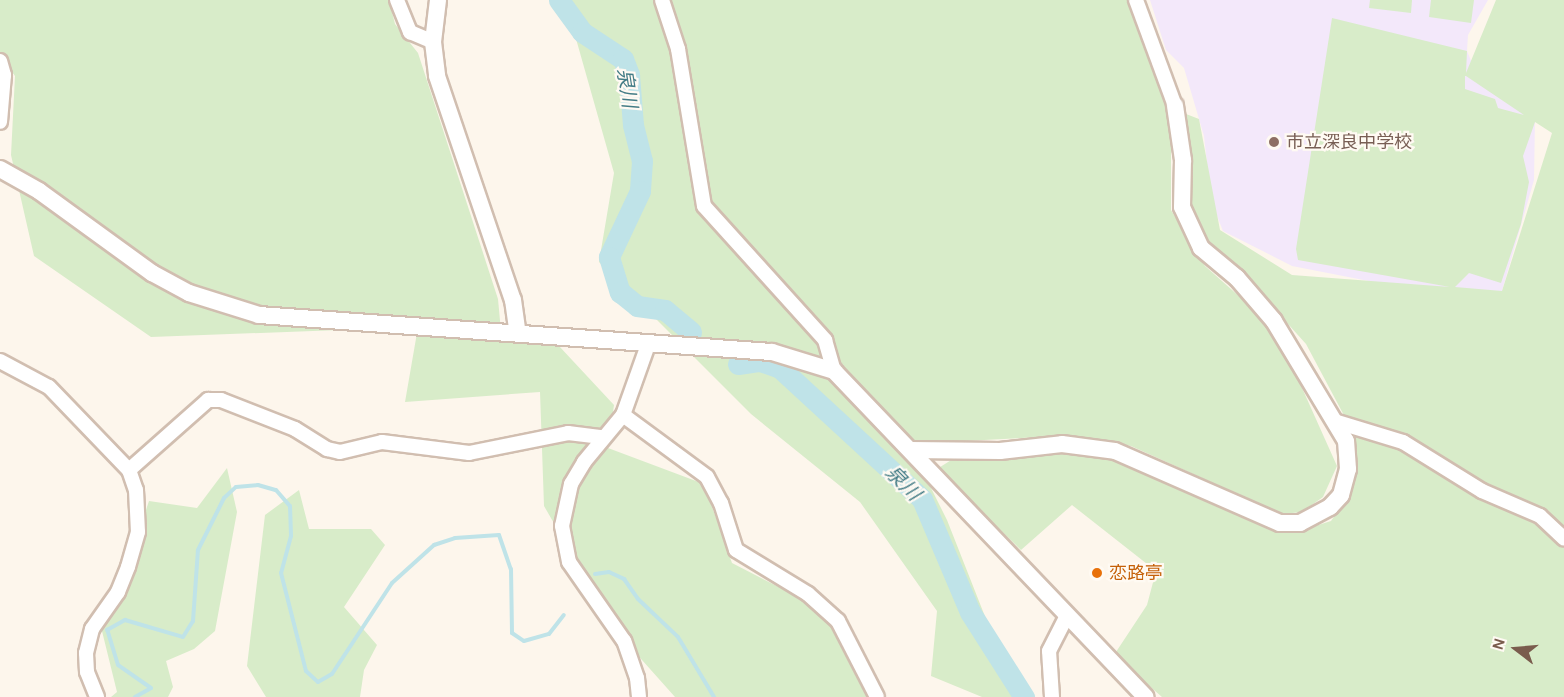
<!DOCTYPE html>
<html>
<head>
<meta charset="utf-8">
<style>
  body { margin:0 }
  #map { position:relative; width:1564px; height:697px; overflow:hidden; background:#fdf6ec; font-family:Karla,"Noto Sans JP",sans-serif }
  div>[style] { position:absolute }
  .education>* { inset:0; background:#f3e8fa }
  .green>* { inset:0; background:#d8ecc9 }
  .stream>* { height:4px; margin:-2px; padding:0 2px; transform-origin:2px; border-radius:2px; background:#bfe3e8 }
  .river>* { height:21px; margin:-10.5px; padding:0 10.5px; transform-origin:10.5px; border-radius:10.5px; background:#bfe3e8 }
  .roads { filter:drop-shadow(2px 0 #d1beb0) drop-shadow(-2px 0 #d1beb0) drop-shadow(0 2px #d1beb0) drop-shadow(0 -2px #d1beb0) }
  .minor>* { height:14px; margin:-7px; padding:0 7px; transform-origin:7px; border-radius:7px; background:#fff }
  .tertiary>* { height:16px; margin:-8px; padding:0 8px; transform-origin:8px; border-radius:8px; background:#fff }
  .dots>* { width:16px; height:16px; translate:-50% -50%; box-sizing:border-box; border:3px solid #fffaf3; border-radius:50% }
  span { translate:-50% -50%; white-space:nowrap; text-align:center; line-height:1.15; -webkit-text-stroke:4.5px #fffaf3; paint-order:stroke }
  .education-label { font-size:18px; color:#785e54 }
  .left { translate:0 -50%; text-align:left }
  .food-label { font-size:18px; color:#c56008 }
  .water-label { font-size:20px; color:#437c86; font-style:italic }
  .north { position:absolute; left:1486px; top:619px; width:60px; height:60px; -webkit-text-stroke:4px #fffaf3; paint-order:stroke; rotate:286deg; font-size:16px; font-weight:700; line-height:24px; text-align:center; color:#7a5c4d }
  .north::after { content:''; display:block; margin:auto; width:21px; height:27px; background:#7a5c4d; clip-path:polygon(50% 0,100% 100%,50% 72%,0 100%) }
</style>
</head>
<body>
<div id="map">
  <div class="education">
    <div style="clip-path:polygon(1150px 0,1488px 0,1468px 35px,1467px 51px,1479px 80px,1535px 119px,1534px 180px,1502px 291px,1425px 292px,1292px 266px,1223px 231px,1211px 201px,1204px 136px,1184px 68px,1166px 50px)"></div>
  </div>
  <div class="green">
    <div style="clip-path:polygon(0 0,389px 0,395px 24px,418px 53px,498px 299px,502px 342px,559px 346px,614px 405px,608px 448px,704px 484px,732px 563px,806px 601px,836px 630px,878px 697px,675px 697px,617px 632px,544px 506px,540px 392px,405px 402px,418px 327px,151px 337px,34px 256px,11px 155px,15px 76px,0 55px)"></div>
    <div style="clip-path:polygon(565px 0,1136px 0,1171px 104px,1171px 210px,1205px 266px,1249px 305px,1285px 350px,1337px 466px,1323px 497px,1302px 512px,1282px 514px,1131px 446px,1062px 436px,926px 443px,922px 470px,947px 520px,986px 619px,1035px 697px,982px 697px,931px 676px,937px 611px,860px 502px,751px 414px,599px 262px,614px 173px)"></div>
    <div style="clip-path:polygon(1370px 0,1412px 0,1411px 13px,1369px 8px)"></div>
    <div style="clip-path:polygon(1431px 0,1474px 0,1471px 23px,1429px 17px)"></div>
    <div style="clip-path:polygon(evenodd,1496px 0,1564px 0,1564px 697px,1162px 697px,1114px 655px,1147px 605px,1156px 571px,1072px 505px,1021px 550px,937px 469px,956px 457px,1074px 453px,1118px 458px,1257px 523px,1293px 533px,1331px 521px,1352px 491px,1347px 421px,1306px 344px,1236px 266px,1212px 248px,1191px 211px,1186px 114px,1199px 119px,1220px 230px,1292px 275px,1450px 287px,1298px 260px,1296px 249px,1332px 18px,1467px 51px,1466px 73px,1496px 0,1465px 76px,1466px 76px,1524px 115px,1498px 108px,1495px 99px,1465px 89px,1465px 76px,1496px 0,1535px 122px,1552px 133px,1502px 291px,1455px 287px,1469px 273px,1501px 283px,1521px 224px,1529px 182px,1523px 156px,1535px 122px)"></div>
    <div style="clip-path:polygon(227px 468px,237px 512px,215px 631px,194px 649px,166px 661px,173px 687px,168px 697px,111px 697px,117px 692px,100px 623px,120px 587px,149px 501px,197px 508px)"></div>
    <div style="clip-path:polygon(299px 490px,309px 529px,371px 529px,385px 545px,344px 607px,377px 645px,364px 670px,360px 697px,266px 697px,247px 666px,265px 515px)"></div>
  </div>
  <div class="stream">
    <div style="left:595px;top:574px;width:14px;rotate:-8deg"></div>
    <div style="left:609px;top:572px;width:17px;rotate:25deg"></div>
    <div style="left:624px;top:579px;width:24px;rotate:55deg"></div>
    <div style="left:638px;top:599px;width:55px;rotate:43.5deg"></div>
    <div style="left:678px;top:637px;width:70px;rotate:59deg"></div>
    <div style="left:135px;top:697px;width:18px;rotate:-29deg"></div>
    <div style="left:151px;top:688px;width:40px;rotate:-145.1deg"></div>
    <div style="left:118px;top:665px;width:37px;rotate:-107deg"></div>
    <div style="left:107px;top:630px;width:21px;rotate:-29deg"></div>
    <div style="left:125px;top:620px;width:60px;rotate:16.3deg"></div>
    <div style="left:183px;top:637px;width:19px;rotate:-58deg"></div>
    <div style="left:193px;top:621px;width:71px;rotate:-86deg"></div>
    <div style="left:198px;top:550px;width:58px;rotate:-63.4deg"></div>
    <div style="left:224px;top:498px;width:16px;rotate:-43deg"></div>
    <div style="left:236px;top:487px;width:22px;rotate:-5deg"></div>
    <div style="left:258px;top:485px;width:19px;rotate:16deg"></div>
    <div style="left:276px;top:490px;width:21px;rotate:49deg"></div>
    <div style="left:290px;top:506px;width:30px;rotate:88deg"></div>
    <div style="left:291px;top:536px;width:38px;rotate:105deg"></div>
    <div style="left:281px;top:573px;width:101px;rotate:75.7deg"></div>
    <div style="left:306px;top:671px;width:16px;rotate:43deg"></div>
    <div style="left:318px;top:682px;width:16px;rotate:-30deg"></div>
    <div style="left:332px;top:674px;width:109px;rotate:-56.6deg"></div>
    <div style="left:392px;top:583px;width:57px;rotate:-42.1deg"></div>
    <div style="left:434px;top:545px;width:22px;rotate:-18deg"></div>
    <div style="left:455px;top:538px;width:44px;rotate:-3.9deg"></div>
    <div style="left:499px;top:535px;width:36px;rotate:71deg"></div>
    <div style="left:511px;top:569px;width:64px;rotate:89.1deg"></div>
    <div style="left:512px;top:633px;width:14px;rotate:34deg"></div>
    <div style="left:524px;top:641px;width:26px;rotate:-16deg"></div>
    <div style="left:549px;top:634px;width:24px;rotate:-52deg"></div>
  </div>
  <div class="river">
    <div style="left:559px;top:0;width:39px;rotate:54deg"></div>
    <div style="left:582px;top:32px;width:49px;rotate:33.4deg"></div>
    <div style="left:623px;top:59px;width:17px;rotate:69deg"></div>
    <div style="left:629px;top:75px;width:50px;rotate:85.4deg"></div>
    <div style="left:633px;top:125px;width:37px;rotate:76deg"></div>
    <div style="left:642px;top:161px;width:30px;rotate:94deg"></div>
    <div style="left:640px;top:191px;width:73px;rotate:115.2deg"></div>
    <div style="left:609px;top:257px;width:37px;rotate:73deg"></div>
    <div style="left:620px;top:292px;width:22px;rotate:39deg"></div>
    <div style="left:637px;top:306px;width:28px;rotate:8deg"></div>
    <div style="left:665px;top:310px;width:34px;rotate:40deg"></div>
    <div style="left:738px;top:364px;width:22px;rotate:-8deg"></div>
    <div style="left:760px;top:361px;width:21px;rotate:19deg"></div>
    <div style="left:780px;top:368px;width:193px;rotate:42.7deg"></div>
    <div style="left:922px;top:499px;width:123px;rotate:67deg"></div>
    <div style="left:970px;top:612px;width:101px;rotate:57.6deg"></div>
  </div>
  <div class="roads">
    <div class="minor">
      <div style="left:397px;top:0;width:35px;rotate:68deg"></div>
      <div style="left:410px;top:32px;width:25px;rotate:23deg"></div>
      <div style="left:662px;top:0;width:52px;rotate:71.9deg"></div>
      <div style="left:678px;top:49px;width:159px;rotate:80.6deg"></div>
      <div style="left:704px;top:206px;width:181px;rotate:47.9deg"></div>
      <div style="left:825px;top:340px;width:32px;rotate:74deg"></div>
      <div style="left:1136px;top:0;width:113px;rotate:69.8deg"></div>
      <div style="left:0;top:61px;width:15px;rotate:74deg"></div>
      <div style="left:4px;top:75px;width:47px;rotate:94.9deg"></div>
      <div style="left:0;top:361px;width:55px;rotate:28deg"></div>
      <div style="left:49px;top:387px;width:115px;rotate:46.1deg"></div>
      <div style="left:129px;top:470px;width:21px;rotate:71deg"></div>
      <div style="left:136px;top:490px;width:42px;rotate:87.3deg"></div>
      <div style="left:138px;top:532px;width:36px;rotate:106deg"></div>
      <div style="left:128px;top:567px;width:27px;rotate:112deg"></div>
      <div style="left:118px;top:592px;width:45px;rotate:125.1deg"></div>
      <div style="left:92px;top:629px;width:25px;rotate:104deg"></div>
      <div style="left:86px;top:653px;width:19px;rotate:87deg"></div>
      <div style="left:87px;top:672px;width:27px;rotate:68deg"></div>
      <div style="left:623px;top:415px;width:104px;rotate:36.4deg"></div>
      <div style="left:707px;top:477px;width:30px;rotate:62deg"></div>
      <div style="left:721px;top:503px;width:49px;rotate:72.3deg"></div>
      <div style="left:736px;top:550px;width:84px;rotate:31.4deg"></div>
      <div style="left:808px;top:594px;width:40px;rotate:42deg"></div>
      <div style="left:838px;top:621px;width:85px;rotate:62.8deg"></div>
      <div style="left:1334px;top:421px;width:72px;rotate:16.9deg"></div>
      <div style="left:1403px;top:442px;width:93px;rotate:31.8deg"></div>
      <div style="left:1482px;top:491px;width:63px;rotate:23.3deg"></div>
      <div style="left:1540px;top:516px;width:33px;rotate:43deg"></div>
      <div style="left:129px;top:470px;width:106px;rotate:-41.5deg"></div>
      <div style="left:208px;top:400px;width:13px"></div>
      <div style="left:221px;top:400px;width:79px;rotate:21.4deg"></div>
      <div style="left:295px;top:429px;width:38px;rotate:32deg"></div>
      <div style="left:327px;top:449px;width:13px;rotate:13deg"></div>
      <div style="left:340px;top:452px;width:43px;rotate:-13.4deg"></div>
      <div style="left:382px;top:442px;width:88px;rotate:7.2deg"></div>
      <div style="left:469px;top:453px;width:101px;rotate:-11.4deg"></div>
      <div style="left:568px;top:433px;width:34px;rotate:7deg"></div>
      <div style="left:639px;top:697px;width:19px;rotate:-96deg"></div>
      <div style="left:637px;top:678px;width:39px;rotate:-109deg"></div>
      <div style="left:624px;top:641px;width:96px;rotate:-124.8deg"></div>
      <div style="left:569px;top:562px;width:37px;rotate:-101deg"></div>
      <div style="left:562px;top:526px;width:43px;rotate:-77.9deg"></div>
      <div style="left:571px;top:484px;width:26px;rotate:-59deg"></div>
      <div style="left:584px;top:462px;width:61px;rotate:-50.3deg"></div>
      <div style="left:623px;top:415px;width:77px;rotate:-70.4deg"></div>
      <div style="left:1052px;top:697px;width:46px;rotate:-93.7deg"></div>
      <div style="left:1049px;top:651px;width:39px;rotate:-63deg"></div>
    </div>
    <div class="tertiary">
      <div style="left:438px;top:0;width:42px;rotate:96.8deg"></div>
      <div style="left:433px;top:42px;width:34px;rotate:83deg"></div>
      <div style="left:437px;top:76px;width:237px;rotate:71.3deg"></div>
      <div style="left:513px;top:300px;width:34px;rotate:82deg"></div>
      <div style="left:0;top:169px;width:45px;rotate:29.4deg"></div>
      <div style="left:39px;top:191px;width:140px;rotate:36deg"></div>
      <div style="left:152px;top:273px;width:42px;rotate:28.4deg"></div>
      <div style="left:189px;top:293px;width:73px;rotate:17.4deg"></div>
      <div style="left:259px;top:315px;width:514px;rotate:4.13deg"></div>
      <div style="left:772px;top:352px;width:65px;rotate:17deg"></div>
      <div style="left:834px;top:371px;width:451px;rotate:46.3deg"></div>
      <div style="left:911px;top:450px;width:89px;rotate:0.6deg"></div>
      <div style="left:1000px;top:451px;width:62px;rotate:-6.4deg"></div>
      <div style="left:1062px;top:444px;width:53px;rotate:7.5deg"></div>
      <div style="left:1115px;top:451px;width:180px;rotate:23.6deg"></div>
      <div style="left:1280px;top:523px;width:20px"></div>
      <div style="left:1300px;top:523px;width:34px;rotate:-28deg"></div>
      <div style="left:1330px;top:507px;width:16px;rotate:-47deg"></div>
      <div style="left:1341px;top:495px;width:27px;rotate:-75deg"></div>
      <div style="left:1348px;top:469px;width:28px;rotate:-94deg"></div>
      <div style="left:1346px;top:441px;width:140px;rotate:-121deg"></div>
      <div style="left:1274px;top:321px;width:57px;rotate:-130.7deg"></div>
      <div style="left:1237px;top:278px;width:47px;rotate:-140.2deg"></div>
      <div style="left:1201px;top:248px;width:45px;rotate:-114.9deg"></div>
      <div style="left:1182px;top:207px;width:47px;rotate:-88.8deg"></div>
      <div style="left:1183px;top:160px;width:55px;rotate:-98.4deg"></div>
    </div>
  </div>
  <div class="dots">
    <div style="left:1274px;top:142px;background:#8d6e63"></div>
    <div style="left:1097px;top:573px;background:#e8710a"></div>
  </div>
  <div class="education-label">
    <span class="left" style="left:1286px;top:142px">市立深良中学校</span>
  </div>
  <div class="food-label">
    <span class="left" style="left:1109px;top:573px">恋路亭</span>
  </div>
  <div class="water-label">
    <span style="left:627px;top:88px;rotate:81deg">泉川</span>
    <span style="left:903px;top:483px;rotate:45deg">泉川</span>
  </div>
  <div class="north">N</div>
</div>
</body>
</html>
